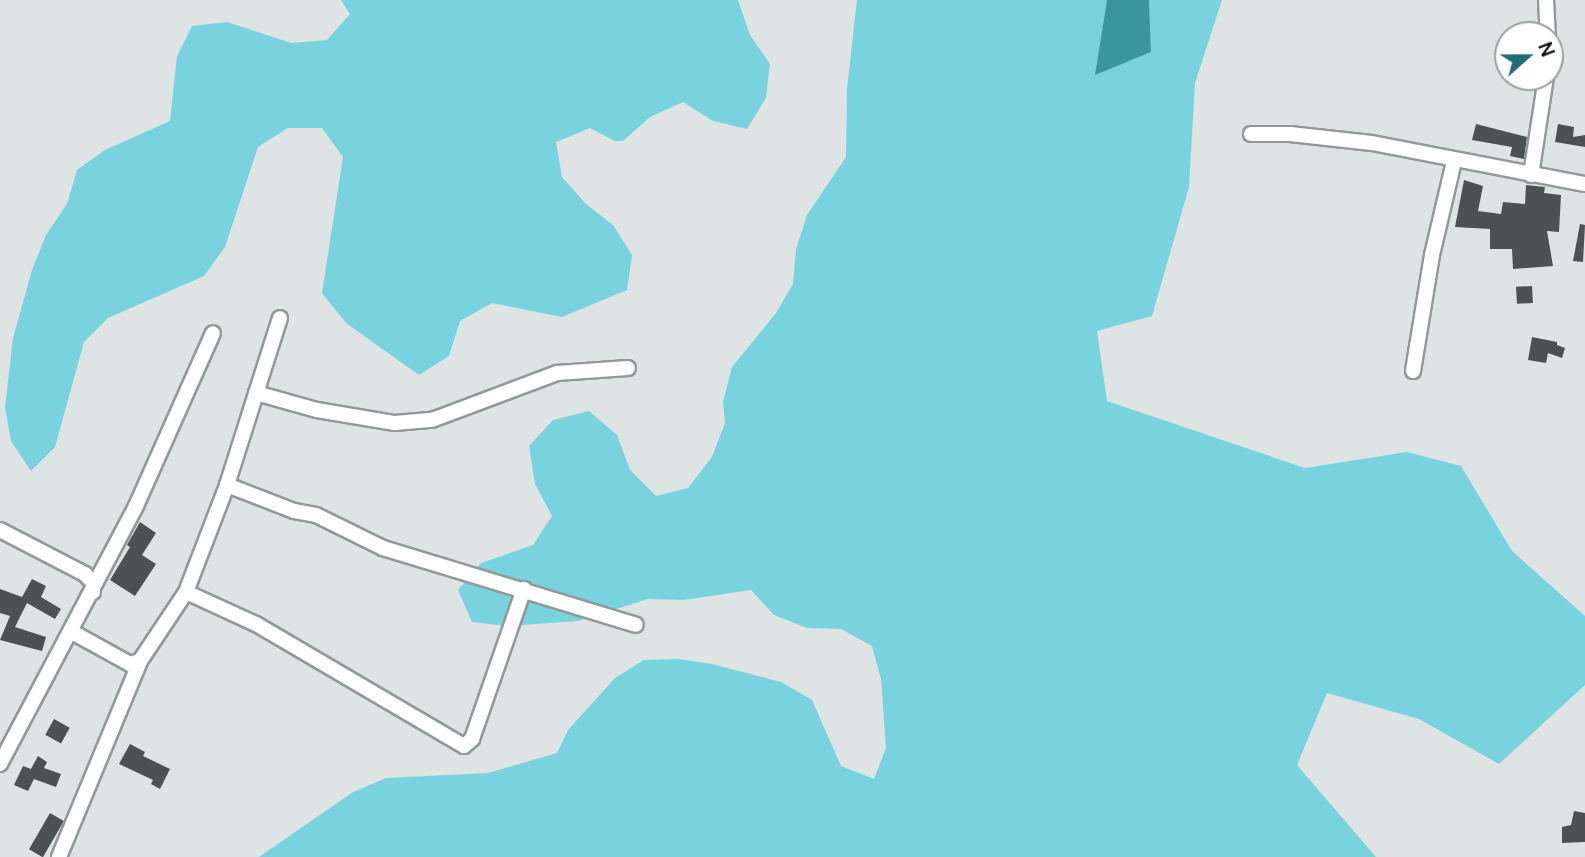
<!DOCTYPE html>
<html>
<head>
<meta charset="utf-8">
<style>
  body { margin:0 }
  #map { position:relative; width:1585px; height:857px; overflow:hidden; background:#dee4e4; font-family:Manrope,sans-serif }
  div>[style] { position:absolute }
  .green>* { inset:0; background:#78d3de }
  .water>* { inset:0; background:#3995a0 }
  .building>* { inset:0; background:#4c5151; transform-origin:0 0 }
  .roads { filter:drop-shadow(2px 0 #939899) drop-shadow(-2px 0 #939899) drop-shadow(0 2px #939899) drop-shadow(0 -2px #939899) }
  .minor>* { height:14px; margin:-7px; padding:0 7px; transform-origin:7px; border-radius:7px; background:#fff }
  span { translate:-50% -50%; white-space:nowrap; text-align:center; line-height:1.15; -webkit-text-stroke:7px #fff; paint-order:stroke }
  .north { position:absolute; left:1494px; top:21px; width:70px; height:70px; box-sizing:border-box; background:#fff; border:2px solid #9e9f9f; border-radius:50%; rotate:69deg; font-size:19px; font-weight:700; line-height:28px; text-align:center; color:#0c0e0e }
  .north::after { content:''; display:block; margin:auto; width:24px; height:32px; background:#226c75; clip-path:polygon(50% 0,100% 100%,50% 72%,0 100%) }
</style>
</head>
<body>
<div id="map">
  <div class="green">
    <div style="clip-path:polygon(341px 0,738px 0,750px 35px,770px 64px,766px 98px,747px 129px,713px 121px,683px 102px,650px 117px,623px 141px,615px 141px,590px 128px,556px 142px,562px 177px,586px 204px,613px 225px,632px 255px,627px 290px,562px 317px,492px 303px,460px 321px,449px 356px,419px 375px,346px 323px,322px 293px,343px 157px,322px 128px,288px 128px,258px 147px,225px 247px,204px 276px,108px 318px,84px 342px,55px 447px,31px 471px,11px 441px,5px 407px,13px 338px,32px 270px,46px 235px,67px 204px,77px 170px,105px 150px,170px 121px,177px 56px,192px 26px,227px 22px,291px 43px,327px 40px,350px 14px)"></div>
    <div style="clip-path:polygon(857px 0,1107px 0,1096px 74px,1151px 52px,1149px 0,1222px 0,1195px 83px,1189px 187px,1152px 316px,1097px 331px,1107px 401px,1305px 468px,1407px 452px,1461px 466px,1512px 551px,1585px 616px,1585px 685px,1499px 764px,1419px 719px,1327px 693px,1297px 765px,1376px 857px,259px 857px,353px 792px,386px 778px,488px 773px,557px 753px,568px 730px,615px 678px,644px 660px,678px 659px,712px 664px,781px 682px,812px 700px,841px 766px,874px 779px,886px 748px,881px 679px,872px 646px,841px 629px,807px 628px,774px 615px,751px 590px,683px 600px,648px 599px,578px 621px,507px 626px,472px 622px,458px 590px,481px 563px,533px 545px,552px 516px,535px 484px,529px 446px,553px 420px,589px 411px,617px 435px,630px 470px,656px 496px,688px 488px,712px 457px,725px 423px,723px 402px,732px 367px,776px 313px,793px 284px,796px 249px,807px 215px,846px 157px,847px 89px)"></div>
  </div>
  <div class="water">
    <div style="clip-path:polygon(1107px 0,1149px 0,1151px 52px,1095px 75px)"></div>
  </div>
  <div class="building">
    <div style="clip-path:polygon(1476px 124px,1527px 137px,1524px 159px,1510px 156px,1512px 147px,1472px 140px)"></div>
    <div style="clip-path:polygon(1558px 124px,1574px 127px,1573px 137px,1585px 135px,1585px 147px,1555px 142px)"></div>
    <div style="clip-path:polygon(1464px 180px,1483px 186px,1478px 211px,1501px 214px,1503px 202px,1525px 204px,1526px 185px,1545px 187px,1544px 193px,1561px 195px,1559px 232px,1547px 231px,1553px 266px,1513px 269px,1512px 249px,1490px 249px,1490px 229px,1455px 227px)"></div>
    <div style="clip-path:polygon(1580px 224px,1585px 225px,1583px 262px,1573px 261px)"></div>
    <div style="left:1532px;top:286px;width:17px;height:16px;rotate:87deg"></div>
    <div style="clip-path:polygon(1532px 337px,1557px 342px,1557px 345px,1565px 348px,1562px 358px,1548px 353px,1546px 363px,1528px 360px)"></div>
    <div style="clip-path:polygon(140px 522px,156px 533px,142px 555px,156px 564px,135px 596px,110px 580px,130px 547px,127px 545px)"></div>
    <div style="clip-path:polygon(32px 579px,46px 586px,41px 597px,61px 609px,55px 619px,27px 603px,15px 627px,46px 637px,42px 651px,0 640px,10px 616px,0 613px,0 589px,22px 597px)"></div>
    <div style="left:54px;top:719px;width:18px;height:18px;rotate:29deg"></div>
    <div style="clip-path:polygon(130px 744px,145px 752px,143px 756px,170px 769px,160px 789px,151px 784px,153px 780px,119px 764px)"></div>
    <div style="clip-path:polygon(38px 756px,47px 762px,44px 768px,61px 774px,56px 787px,34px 779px,28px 791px,14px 785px,23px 766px,31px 769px)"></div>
    <div style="clip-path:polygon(1574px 811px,1585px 813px,1585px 842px,1562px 843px,1562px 827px,1571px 825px)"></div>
    <div style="left:50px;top:813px;width:16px;height:42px;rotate:30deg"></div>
  </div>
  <div class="roads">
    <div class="minor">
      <div style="left:1546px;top:0;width:35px;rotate:87deg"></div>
      <div style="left:1251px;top:134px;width:39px"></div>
      <div style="left:1290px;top:134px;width:82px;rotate:6.3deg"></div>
      <div style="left:1372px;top:143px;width:217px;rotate:10.9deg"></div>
      <div style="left:1531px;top:175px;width:99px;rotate:-81.3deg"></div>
      <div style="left:1413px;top:371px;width:118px;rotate:-80.7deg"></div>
      <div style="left:1432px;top:255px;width:97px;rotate:-76.8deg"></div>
      <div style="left:256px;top:393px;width:63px;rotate:15.6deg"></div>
      <div style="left:317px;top:410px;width:79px;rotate:9.5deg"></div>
      <div style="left:395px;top:423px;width:37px;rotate:-5deg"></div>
      <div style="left:432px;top:420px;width:134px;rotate:-20.6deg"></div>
      <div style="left:557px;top:373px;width:71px;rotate:-4deg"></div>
      <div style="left:227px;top:485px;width:72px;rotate:21.2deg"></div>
      <div style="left:294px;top:511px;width:22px;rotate:10deg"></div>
      <div style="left:316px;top:515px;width:75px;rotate:26.2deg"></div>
      <div style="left:383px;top:548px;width:264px;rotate:16.9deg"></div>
      <div style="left:0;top:530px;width:96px;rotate:27.4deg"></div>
      <div style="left:85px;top:574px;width:12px;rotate:48deg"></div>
      <div style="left:93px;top:583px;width:9px;rotate:90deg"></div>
      <div style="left:186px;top:592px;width:77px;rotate:24.6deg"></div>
      <div style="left:256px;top:624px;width:241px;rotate:30.4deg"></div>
      <div style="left:464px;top:746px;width:11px;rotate:-41deg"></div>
      <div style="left:472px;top:739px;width:159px;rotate:-70.9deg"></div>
      <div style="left:72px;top:632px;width:66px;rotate:28.9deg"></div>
      <div style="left:130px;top:664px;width:10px;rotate:-17deg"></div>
      <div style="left:0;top:764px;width:292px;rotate:-62.2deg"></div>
      <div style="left:136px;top:506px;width:189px;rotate:-66deg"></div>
      <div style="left:59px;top:857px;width:212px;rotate:-67.5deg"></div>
      <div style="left:140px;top:661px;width:83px;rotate:-56.3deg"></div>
      <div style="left:186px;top:592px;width:115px;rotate:-69deg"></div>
      <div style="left:227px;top:485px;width:175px;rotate:-72.4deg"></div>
    </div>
  </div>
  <div class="north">N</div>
</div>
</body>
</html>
